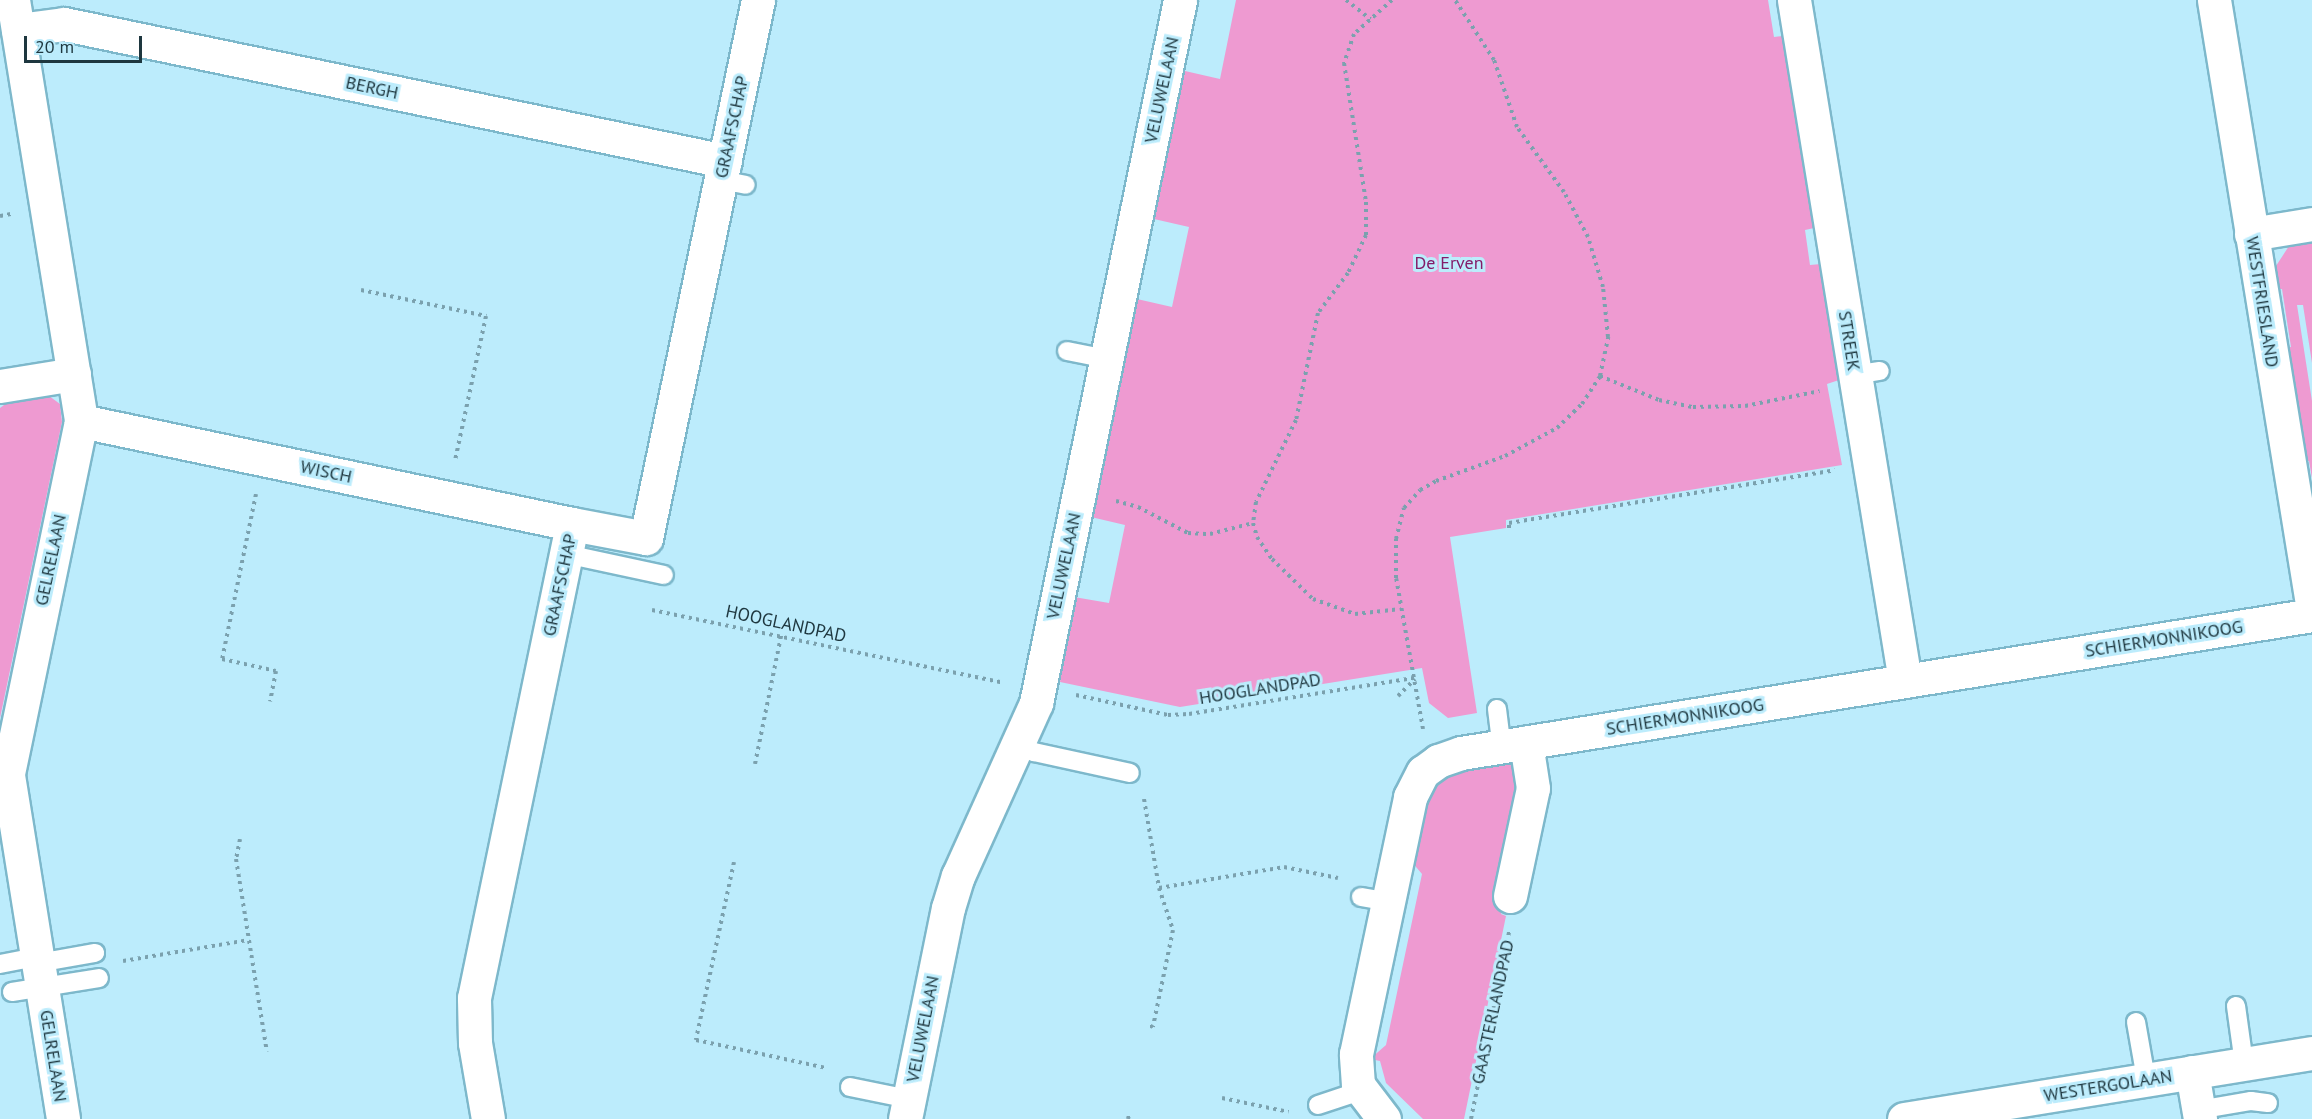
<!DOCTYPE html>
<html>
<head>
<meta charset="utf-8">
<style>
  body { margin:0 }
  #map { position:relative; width:2312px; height:1119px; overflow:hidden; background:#bcecfc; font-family:"PT Sans",sans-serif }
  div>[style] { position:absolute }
  .green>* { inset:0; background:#ee9ad1 }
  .path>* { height:4px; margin-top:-2px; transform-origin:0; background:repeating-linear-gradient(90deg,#7ba1ae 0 3px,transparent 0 7.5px) }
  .roads { filter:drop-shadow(2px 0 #7db8cb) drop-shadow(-2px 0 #7db8cb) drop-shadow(0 2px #7db8cb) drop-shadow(0 -2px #7db8cb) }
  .lane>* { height:18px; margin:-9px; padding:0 9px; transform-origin:9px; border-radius:9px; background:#fff }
  .street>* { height:33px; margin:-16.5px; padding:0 16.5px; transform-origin:16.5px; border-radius:16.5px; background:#fff }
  span { translate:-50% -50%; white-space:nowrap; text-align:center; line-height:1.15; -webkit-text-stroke:6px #bcecfc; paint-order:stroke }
  .street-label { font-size:18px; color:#1e373f }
  .park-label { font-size:18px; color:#831c69 }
  .scale { position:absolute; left:24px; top:36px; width:118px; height:27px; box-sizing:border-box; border:3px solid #1e373f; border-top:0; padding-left:8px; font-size:18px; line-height:21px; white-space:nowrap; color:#1e373f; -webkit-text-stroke:4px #bcecfc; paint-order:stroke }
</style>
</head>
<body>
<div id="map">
  <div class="green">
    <div style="clip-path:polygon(1236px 0,1768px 0,1774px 37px,1783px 36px,1814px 228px,1805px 230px,1810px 265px,1821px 264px,1839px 380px,1827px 384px,1842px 465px,1506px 520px,1506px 528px,1450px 537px,1477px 713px,1448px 718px,1429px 703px,1422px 668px,1180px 707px,1060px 682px,1074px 597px,1109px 603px,1125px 525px,1091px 517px,1137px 299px,1172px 307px,1189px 227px,1154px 219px,1185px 71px,1220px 79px)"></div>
    <div style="clip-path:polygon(2312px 240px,2312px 363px,2303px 305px,2297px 305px,2312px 401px,2312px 478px,2309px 461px,2304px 462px,2285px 348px,2291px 347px,2282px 289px,2275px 290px,2274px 269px,2289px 246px)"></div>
    <div style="clip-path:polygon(45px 393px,60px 404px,62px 422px,0 718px,0 408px,16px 396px)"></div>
    <div style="clip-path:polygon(1509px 761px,1520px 787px,1501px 914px,1506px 916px,1464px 1119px,1423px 1119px,1386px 1083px,1380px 1061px,1370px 1059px,1386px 1045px,1422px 874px,1411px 861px,1427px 792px,1455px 770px)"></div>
  </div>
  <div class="path">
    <div style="left:1346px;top:0;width:31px;rotate:38deg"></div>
    <div style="left:1392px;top:0;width:51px;rotate:138.2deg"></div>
    <div style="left:1354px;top:34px;width:31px;rotate:109deg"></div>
    <div style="left:1344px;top:63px;width:141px;rotate:81deg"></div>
    <div style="left:1366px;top:202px;width:33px;rotate:90deg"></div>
    <div style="left:1366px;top:235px;width:42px;rotate:115.3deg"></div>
    <div style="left:1348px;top:273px;width:50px;rotate:126.9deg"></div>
    <div style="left:1318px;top:313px;width:109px;rotate:101.6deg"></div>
    <div style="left:1296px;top:420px;width:91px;rotate:116deg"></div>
    <div style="left:1256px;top:502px;width:21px;rotate:98deg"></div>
    <div style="left:1253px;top:523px;width:15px;rotate:74deg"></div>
    <div style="left:1257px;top:537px;width:27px;rotate:56deg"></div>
    <div style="left:1272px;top:559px;width:57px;rotate:44.3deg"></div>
    <div style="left:1313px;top:599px;width:45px;rotate:19.7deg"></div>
    <div style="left:1355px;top:614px;width:46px;rotate:-6.2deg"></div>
    <div style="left:0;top:216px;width:11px;rotate:-10deg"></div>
    <div style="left:361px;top:290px;width:128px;rotate:11.7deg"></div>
    <div style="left:486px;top:316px;width:148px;rotate:102.1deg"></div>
    <div style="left:1600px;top:376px;width:64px;rotate:22.1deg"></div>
    <div style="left:1659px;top:400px;width:35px;rotate:12deg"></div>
    <div style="left:1693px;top:407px;width:52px;rotate:-1.1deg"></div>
    <div style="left:1745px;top:406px;width:76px;rotate:-11.3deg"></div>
    <div style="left:256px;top:494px;width:168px;rotate:101.6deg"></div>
    <div style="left:222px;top:659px;width:55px;rotate:12.5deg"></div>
    <div style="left:276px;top:671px;width:31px;rotate:101deg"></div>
    <div style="left:1116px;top:501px;width:23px;rotate:15deg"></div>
    <div style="left:1138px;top:507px;width:56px;rotate:27.5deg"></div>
    <div style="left:1188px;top:533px;width:22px;rotate:3deg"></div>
    <div style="left:1210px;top:534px;width:44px;rotate:-14.3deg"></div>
    <div style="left:1509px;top:528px;width:5px;rotate:-90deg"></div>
    <div style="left:1509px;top:523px;width:330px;rotate:-9.2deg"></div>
    <div style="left:652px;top:610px;width:359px;rotate:11.7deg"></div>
    <div style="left:1076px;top:695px;width:94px;rotate:12.3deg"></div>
    <div style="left:1168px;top:715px;width:21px;rotate:-3deg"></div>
    <div style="left:1189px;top:714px;width:229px;rotate:-9.1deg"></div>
    <div style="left:1398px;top:696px;width:24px;rotate:-45deg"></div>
    <div style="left:1423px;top:729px;width:153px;rotate:-100.1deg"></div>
    <div style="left:1396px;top:578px;width:39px;rotate:-90deg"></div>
    <div style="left:1396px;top:539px;width:32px;rotate:-76deg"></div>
    <div style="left:1404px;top:508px;width:24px;rotate:-48deg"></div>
    <div style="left:1420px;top:490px;width:18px;rotate:-29deg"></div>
    <div style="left:1436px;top:481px;width:73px;rotate:-19.9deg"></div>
    <div style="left:1505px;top:456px;width:59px;rotate:-28.3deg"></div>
    <div style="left:1557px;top:428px;width:35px;rotate:-44deg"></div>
    <div style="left:1582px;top:404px;width:33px;rotate:-57deg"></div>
    <div style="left:1600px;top:376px;width:40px;rotate:-78deg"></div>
    <div style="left:1608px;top:337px;width:50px;rotate:-95.7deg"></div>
    <div style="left:1603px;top:287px;width:52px;rotate:-106.7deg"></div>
    <div style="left:1588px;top:237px;width:51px;rotate:-118.1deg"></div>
    <div style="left:1564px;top:192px;width:80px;rotate:-125.9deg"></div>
    <div style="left:1517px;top:127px;width:71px;rotate:-108.9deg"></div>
    <div style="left:1494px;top:60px;width:72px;rotate:-123deg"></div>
    <div style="left:755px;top:764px;width:131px;rotate:-78.5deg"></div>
    <div style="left:1144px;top:799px;width:90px;rotate:80.4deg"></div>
    <div style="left:1159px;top:888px;width:44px;rotate:71.6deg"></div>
    <div style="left:1173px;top:930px;width:99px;rotate:101.7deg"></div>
    <div style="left:1153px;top:1027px;width:5px;rotate:-158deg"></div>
    <div style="left:240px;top:839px;width:20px;rotate:101deg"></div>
    <div style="left:236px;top:859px;width:195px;rotate:80.9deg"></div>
    <div style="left:734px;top:862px;width:182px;rotate:102.1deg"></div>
    <div style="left:696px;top:1040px;width:134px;rotate:12.1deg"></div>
    <div style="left:1159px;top:888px;width:127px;rotate:-9.5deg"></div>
    <div style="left:1284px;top:867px;width:55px;rotate:11.5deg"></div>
    <div style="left:123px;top:961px;width:128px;rotate:-9.5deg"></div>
    <div style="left:1222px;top:1098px;width:68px;rotate:11.8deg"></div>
    <div style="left:1128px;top:1119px;width:4px;rotate:-76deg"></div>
    <div style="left:1471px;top:1119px;width:191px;rotate:-78.5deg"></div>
  </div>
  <div class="roads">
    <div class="lane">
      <div style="left:721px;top:180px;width:25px;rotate:11deg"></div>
      <div style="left:1067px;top:351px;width:41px;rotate:11.3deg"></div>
      <div style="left:1854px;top:375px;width:26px;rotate:-9deg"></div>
      <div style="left:566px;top:554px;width:100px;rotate:12.1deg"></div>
      <div style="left:1497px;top:709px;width:38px;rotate:83deg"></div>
      <div style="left:1018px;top:744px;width:18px;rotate:27deg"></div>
      <div style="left:1034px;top:752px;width:98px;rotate:12.3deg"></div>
      <div style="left:1361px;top:897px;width:28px;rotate:10deg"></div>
      <div style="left:38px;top:963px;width:58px;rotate:-10deg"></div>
      <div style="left:0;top:964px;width:38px;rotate:-11deg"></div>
      <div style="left:12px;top:992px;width:88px;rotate:-9.1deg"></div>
      <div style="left:2236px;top:1006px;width:59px;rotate:82.1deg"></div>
      <div style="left:2136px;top:1022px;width:58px;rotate:80deg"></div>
      <div style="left:850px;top:1087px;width:60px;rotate:11.5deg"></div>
      <div style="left:1318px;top:1105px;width:44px;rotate:-18.4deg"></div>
      <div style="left:2198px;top:1110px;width:54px;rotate:-9.6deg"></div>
      <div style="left:2251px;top:1101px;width:17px;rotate:7deg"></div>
    </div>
    <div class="street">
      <div style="left:13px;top:0;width:426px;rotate:80.8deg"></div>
      <div style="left:81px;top:421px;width:361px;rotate:101.7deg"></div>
      <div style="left:8px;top:775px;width:348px;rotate:80.9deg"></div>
      <div style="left:1794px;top:0;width:690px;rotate:80.74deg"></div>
      <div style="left:2214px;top:0;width:612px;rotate:80.78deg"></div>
      <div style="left:18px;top:30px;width:46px;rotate:-7.4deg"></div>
      <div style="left:64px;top:24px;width:675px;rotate:11.71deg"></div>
      <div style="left:2251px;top:234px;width:62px;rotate:-9.3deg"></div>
      <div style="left:0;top:386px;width:75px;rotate:-9.2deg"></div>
      <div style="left:81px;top:421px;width:502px;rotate:11.85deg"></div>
      <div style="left:1510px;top:896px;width:110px;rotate:-78deg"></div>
      <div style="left:1533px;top:788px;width:46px;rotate:-98.8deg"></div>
      <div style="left:2192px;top:1072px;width:48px;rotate:80.3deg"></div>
      <div style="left:488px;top:1119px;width:77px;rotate:-99.7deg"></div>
      <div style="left:475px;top:1043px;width:45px;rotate:-91.3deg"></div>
      <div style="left:474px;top:998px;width:484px;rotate:-78.3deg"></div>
      <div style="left:572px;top:524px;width:75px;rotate:10.7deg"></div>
      <div style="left:646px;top:538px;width:550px;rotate:-78.24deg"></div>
      <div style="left:905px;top:1119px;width:215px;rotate:-78.5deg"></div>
      <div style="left:948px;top:908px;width:34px;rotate:-73deg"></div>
      <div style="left:958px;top:876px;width:190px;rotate:-65.7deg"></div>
      <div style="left:1036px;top:703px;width:718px;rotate:-78.42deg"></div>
      <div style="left:1384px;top:1119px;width:43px;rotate:-127.4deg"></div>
      <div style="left:1358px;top:1085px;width:31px;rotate:-94deg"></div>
      <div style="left:1356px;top:1054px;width:263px;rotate:-78.1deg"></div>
      <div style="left:1410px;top:797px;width:28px;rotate:-63deg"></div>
      <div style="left:1423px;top:772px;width:19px;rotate:-36deg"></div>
      <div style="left:1438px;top:761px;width:24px;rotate:-19deg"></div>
      <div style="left:1461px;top:753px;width:862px;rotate:-9.21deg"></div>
      <div style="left:1904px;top:1119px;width:413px;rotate:-9.2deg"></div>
    </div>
  </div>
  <div class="street-label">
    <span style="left:372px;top:88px;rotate:12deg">BERGH</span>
    <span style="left:1162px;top:90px;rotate:-78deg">VELUWELAAN</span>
    <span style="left:732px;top:127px;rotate:-78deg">GRAAFSCHAP</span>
    <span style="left:2262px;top:302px;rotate:81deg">WESTFRIESLAND</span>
    <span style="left:1849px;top:341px;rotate:81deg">STREEK</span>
    <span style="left:326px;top:472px;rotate:12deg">WISCH</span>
    <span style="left:51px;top:560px;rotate:-78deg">GELRELAAN</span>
    <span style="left:1064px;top:566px;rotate:-78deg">VELUWELAAN</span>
    <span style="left:560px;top:585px;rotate:-78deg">GRAAFSCHAP</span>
    <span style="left:786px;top:624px;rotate:12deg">HOOGLANDPAD</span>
    <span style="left:2164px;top:639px;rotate:-9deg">SCHIERMONNIKOOG</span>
    <span style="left:1260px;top:689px;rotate:-9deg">HOOGLANDPAD</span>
    <span style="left:1685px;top:717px;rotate:-9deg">SCHIERMONNIKOOG</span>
    <span style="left:1493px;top:1012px;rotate:-78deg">GAASTERLANDPAD</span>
    <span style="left:923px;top:1029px;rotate:-79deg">VELUWELAAN</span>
    <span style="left:53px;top:1056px;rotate:81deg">GELRELAAN</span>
    <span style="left:2108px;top:1086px;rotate:-9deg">WESTERGOLAAN</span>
  </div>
  <div class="park-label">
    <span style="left:1449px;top:263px">De Erven</span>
  </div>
  <div class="scale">20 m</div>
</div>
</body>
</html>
